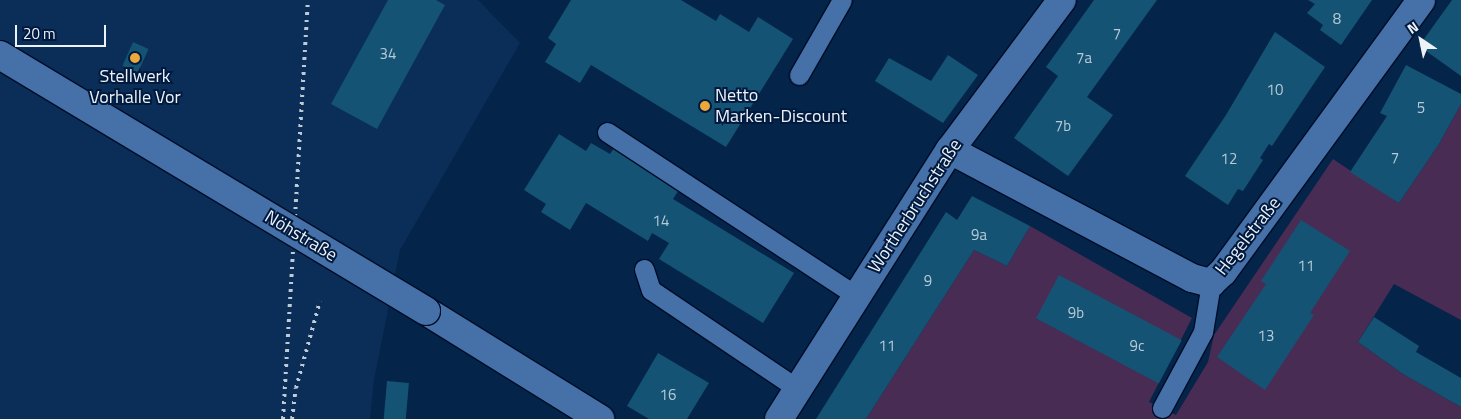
<!DOCTYPE html>
<html>
<head>
<meta charset="utf-8">
<style>
  body { margin:0 }
  #map { position:relative; width:1461px; height:419px; overflow:hidden; background:#04244a; font-family:"Titillium Web",sans-serif }
  div>[style] { position:absolute }
  .built>* { inset:0; background:#0a2e58 }
  .green>* { inset:0; background:#482c54 }
  .building>* { inset:0; background:#145373; transform-origin:0 0 }
  .roads { filter:drop-shadow(1px 0 #000d27) drop-shadow(-1px 0 #000d27) drop-shadow(0 1px #000d27) drop-shadow(0 -1px #000d27) }
  .service>* { height:19px; margin:-9.5px; padding:0 9.5px; transform-origin:9.5px; border-radius:9.5px; background:#4570a8 }
  .minor>* { height:28px; margin:-14px; padding:0 14px; transform-origin:14px; border-radius:14px; background:#4570a8 }
  .rail>* { height:4px; margin-top:-2px; transform-origin:0; background:repeating-linear-gradient(90deg,#bfcad6 0 2.5px,transparent 0 7.5px) }
  .bridges { filter:drop-shadow(1px 0 #000d27) drop-shadow(-1px 0 #000d27) drop-shadow(0 1px #000d27) drop-shadow(0 -1px #000d27) }
  .minor-bridge>* { height:28px; margin:-14px; padding:0 14px; transform-origin:14px; border-radius:14px; background:#4570a8 }
  .dots>* { width:14px; height:14px; translate:-50% -50%; box-sizing:border-box; border:2px solid #001a3f; border-radius:50% }
  span { translate:-50% -50%; white-space:nowrap; text-align:center; line-height:1.15; -webkit-text-stroke:4px #001a3f; paint-order:stroke }
  .number-label { font-size:15px; color:#b7cad7 }
  .number-label span { -webkit-text-stroke-width:0 }
  .poi-label { font-size:18px; color:#edf2f8 }
  .left { translate:0 -50%; text-align:left }
  .street-label { font-size:18px; color:#edf2f8 }
  .north { position:absolute; left:1396px; top:15px; width:50px; height:50px; -webkit-text-stroke:4px #001a3f; paint-order:stroke; rotate:326deg; font-size:14px; font-weight:700; line-height:20px; text-align:center; color:#edf2f8 }
  .north::after { content:''; display:block; margin:auto; width:18px; height:22px; background:#edf2f8; clip-path:polygon(50% 0,100% 100%,50% 72%,0 100%) }
  .scale { position:absolute; left:15px; top:25px; width:91px; height:22px; box-sizing:border-box; border:2px solid #edf2f8; border-top:0; padding-left:6px; font-size:15px; line-height:18px; white-space:nowrap; color:#edf2f8; -webkit-text-stroke:4px #001a3f; paint-order:stroke }
</style>
</head>
<body>
<div id="map">
  <div class="built">
    <div style="clip-path:polygon(0 0,478px 0,520px 43px,400px 250px,374px 380px,370px 419px,0 419px)"></div>
  </div>
  <div class="green">
    <div style="clip-path:polygon(1461px 104px,1461px 320px,1394px 284px,1358px 342px,1403px 374px,1461px 407px,1461px 419px,866px 419px,974px 250px,1007px 266px,1030px 226px,1192px 318px,1149px 402px,1176px 415px,1208px 362px,1214px 335px,1333px 159px,1399px 203px,1439px 144px)"></div>
  </div>
  <div class="building">
    <div style="clip-path:polygon(388px 0,436px 0,445px 5px,377px 129px,331px 104px)"></div>
    <div style="clip-path:polygon(571px 0,681px 0,716px 21px,720px 14px,749px 32px,758px 17px,793px 39px,726px 147px,591px 65px,580px 83px,545px 62px,556px 44px,548px 38px)"></div>
    <div style="clip-path:polygon(1094px 0,1157px 0,1087px 97px,1113px 115px,1068px 176px,1014px 138px,1058px 76px,1046px 67px)"></div>
    <div style="clip-path:polygon(1308px 0,1372px 0,1341px 45px,1320px 30px,1323px 25px,1307px 13px,1315px 4px)"></div>
    <div style="clip-path:polygon(1452px 0,1461px 0,1461px 76px,1419px 46px)"></div>
    <div style="clip-path:polygon(1275px 32px,1325px 67px,1272px 146px,1269px 144px,1260px 158px,1263px 160px,1243px 191px,1238px 189px,1228px 205px,1185px 176px,1226px 115px)"></div>
    <div style="left:133px;top:42px;width:17px;height:26px;rotate:24deg"></div>
    <div style="clip-path:polygon(948px 55px,978px 75px,943px 123px,875px 81px,889px 58px,931px 81px)"></div>
    <div style="clip-path:polygon(1406px 65px,1461px 94px,1461px 104px,1439px 144px,1399px 203px,1350px 172px,1387px 116px,1380px 113px)"></div>
    <div style="clip-path:polygon(559px 134px,586px 151px,591px 143px,610px 154px,614px 148px,680px 188px,673px 199px,794px 273px,763px 323px,659px 259px,669px 243px,652px 233px,648px 241px,586px 203px,570px 230px,541px 212px,546px 204px,524px 190px)"></div>
    <div style="clip-path:polygon(972px 196px,1030px 226px,1007px 266px,974px 250px,866px 419px,816px 419px,946px 212px,957px 220px)"></div>
    <div style="clip-path:polygon(1301px 220px,1350px 251px,1310px 313px,1314px 315px,1265px 390px,1217px 357px,1266px 284px,1261px 281px)"></div>
    <div style="left:1059px;top:275px;width:139px;height:49px;rotate:28deg"></div>
    <div style="clip-path:polygon(1374px 317px,1419px 346px,1416px 352px,1461px 378px,1461px 407px,1403px 374px,1358px 342px)"></div>
    <div style="clip-path:polygon(658px 353px,709px 383px,687px 419px,649px 419px,627px 406px)"></div>
    <div style="left:387px;top:381px;width:22px;height:38px;rotate:5deg"></div>
  </div>
  <div class="roads">
    <div class="service">
      <div style="left:799px;top:75px;width:86px;rotate:-60.2deg"></div>
      <div style="left:607px;top:132px;width:299px;rotate:33.3deg"></div>
      <div style="left:644px;top:269px;width:22px;rotate:72deg"></div>
      <div style="left:651px;top:290px;width:177px;rotate:34deg"></div>
      <div style="left:1162px;top:408px;width:86px;rotate:-61.7deg"></div>
      <div style="left:1203px;top:332px;width:50px;rotate:-80.7deg"></div>
    </div>
    <div class="minor">
      <div style="left:950px;top:150px;width:274px;rotate:27.9deg"></div>
      <div style="left:1192px;top:278px;width:20px;rotate:15deg"></div>
      <div style="left:1211px;top:283px;width:16px;rotate:-43deg"></div>
      <div style="left:1223px;top:272px;width:336px;rotate:-53.9deg"></div>
      <div style="left:426px;top:311px;width:205px;rotate:31.8deg"></div>
      <div style="left:779px;top:419px;width:319px;rotate:-57.6deg"></div>
      <div style="left:950px;top:150px;width:187px;rotate:-53.3deg"></div>
    </div>
  </div>
  <div class="rail">
    <div style="left:283px;top:419px;width:420px;rotate:-86.6deg"></div>
    <div style="left:292px;top:419px;width:31px;rotate:-83deg"></div>
    <div style="left:296px;top:388px;width:90px;rotate:-74.6deg"></div>
  </div>
  <div class="bridges">
    <div class="minor-bridge">
      <div style="left:0;top:55px;width:497px;rotate:31deg"></div>
    </div>
  </div>
  <div class="dots">
    <div style="left:135px;top:58px;background:#eca93b"></div>
    <div style="left:705px;top:106px;background:#eca93b"></div>
  </div>
  <div class="number-label">
    <span style="left:1337px;top:19px">8</span>
    <span style="left:1117px;top:34px">7</span>
    <span style="left:388px;top:54px">34</span>
    <span style="left:1084px;top:58px">7a</span>
    <span style="left:1275px;top:90px">10</span>
    <span style="left:1421px;top:108px">5</span>
    <span style="left:1063px;top:126px">7b</span>
    <span style="left:1395px;top:158px">7</span>
    <span style="left:1229px;top:159px">12</span>
    <span style="left:661px;top:221px">14</span>
    <span style="left:979px;top:235px">9a</span>
    <span style="left:1306px;top:266px">11</span>
    <span style="left:928px;top:281px">9</span>
    <span style="left:1076px;top:313px">9b</span>
    <span style="left:1266px;top:336px">13</span>
    <span style="left:887px;top:346px">11</span>
    <span style="left:1137px;top:346px">9c</span>
    <span style="left:668px;top:395px">16</span>
  </div>
  <div class="poi-label">
    <span style="left:135px;top:87px">Stellwerk<br>Vorhalle Vor</span>
    <span class="left" style="left:715px;top:106px">Netto<br>Marken-Discount</span>
  </div>
  <div class="street-label">
    <span style="left:915px;top:206px;rotate:-57deg">Wortherbruchstraße</span>
    <span style="left:301px;top:236px;rotate:31deg">Nöhstraße</span>
    <span style="left:1248px;top:236px;rotate:-52deg">Hegelstraße</span>
  </div>
  <div class="north">N</div>
  <div class="scale">20 m</div>
</div>
</body>
</html>
